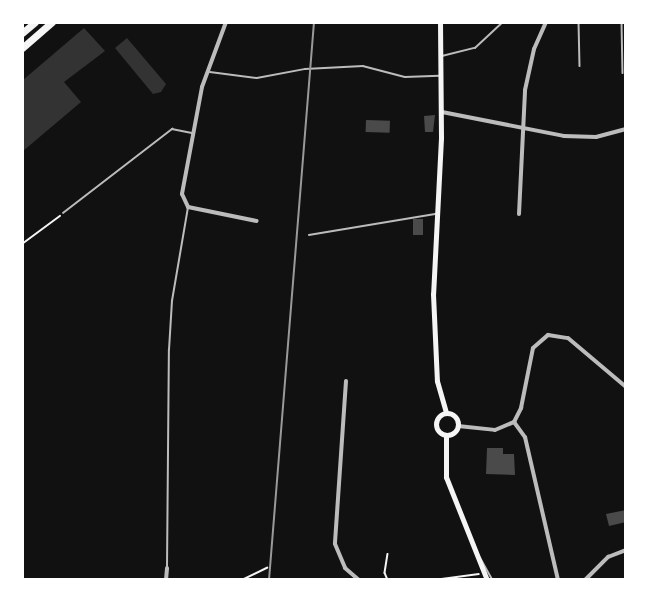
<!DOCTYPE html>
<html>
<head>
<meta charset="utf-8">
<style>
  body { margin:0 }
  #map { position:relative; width:648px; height:602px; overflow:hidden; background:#111; font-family:"Times New Roman",serif }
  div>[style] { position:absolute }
  .water>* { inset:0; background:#333 }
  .building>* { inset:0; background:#4a4a4a; transform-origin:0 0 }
  .path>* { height:1.5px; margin:-0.75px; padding:0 0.75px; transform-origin:0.75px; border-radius:0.75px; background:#f5f5f5 }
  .service>* { height:1.5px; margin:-0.75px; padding:0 0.75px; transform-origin:0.75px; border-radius:0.75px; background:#bcbcbc }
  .minor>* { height:4px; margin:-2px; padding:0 2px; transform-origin:2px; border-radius:2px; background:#bcbcbc }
  .primary>* { height:5px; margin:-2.5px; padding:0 2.5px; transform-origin:2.5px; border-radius:2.5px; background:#f5f5f5 }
  .primary>.ring { margin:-2.5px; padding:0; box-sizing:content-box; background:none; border:5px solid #f5f5f5; border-radius:50% }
  .motorway>* { height:7px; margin:-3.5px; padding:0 3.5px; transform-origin:3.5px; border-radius:3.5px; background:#f5f5f5 }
  .rail>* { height:2px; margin:-1px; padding:0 1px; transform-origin:1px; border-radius:1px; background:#9a9a9a }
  span { translate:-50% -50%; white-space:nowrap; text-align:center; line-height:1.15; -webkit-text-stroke:6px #fff; paint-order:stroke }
  .frame { position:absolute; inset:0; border:24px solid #fff; pointer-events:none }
</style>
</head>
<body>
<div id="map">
  <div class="water">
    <div style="clip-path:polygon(84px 28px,105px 51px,64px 82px,81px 102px,23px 151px,23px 80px)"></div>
    <div style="clip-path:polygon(127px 38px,166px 84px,161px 92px,153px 94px,115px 48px)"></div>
  </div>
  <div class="building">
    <div style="clip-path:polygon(435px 115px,433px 132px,425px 132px,424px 116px)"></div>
    <div style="left:366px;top:120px;width:24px;height:12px;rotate:2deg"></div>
    <div style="left:413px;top:219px;width:10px;height:16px"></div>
    <div style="clip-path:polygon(487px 448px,503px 448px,503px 454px,514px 454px,515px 475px,486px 474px)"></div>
    <div style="clip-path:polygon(626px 510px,626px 522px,609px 526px,606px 514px)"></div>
  </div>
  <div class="path">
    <div style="left:22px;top:244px;width:47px;rotate:-36.4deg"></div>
    <div style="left:388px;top:554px;width:19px;rotate:99deg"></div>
    <div style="left:385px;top:573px;width:8px;rotate:67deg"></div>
    <div style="left:242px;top:580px;width:28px;rotate:-26deg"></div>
    <div style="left:434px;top:580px;width:45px;rotate:-7.6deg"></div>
  </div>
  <div class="service">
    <div style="left:579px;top:22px;width:44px;rotate:88.7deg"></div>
    <div style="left:622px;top:22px;width:51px;rotate:88.9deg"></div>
    <div style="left:442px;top:56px;width:34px;rotate:-14deg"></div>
    <div style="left:475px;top:48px;width:38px;rotate:-43deg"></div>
    <div style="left:210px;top:72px;width:47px;rotate:7.3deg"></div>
    <div style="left:257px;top:78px;width:49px;rotate:-10.6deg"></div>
    <div style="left:305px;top:69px;width:58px;rotate:-3deg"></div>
    <div style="left:363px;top:66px;width:43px;rotate:14.7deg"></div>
    <div style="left:405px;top:77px;width:34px;rotate:-2deg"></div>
    <div style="left:63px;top:213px;width:138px;rotate:-37.6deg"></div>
    <div style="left:172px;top:129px;width:20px;rotate:11deg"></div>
    <div style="left:309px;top:235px;width:129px;rotate:-9.4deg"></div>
    <div style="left:480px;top:557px;width:26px;rotate:61deg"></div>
    <div style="left:167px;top:567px;width:217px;rotate:-89.5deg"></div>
    <div style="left:169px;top:350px;width:49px;rotate:-86.5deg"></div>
    <div style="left:172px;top:301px;width:95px;rotate:-80.3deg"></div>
  </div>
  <div class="minor">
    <div style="left:226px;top:22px;width:69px;rotate:110.3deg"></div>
    <div style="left:202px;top:87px;width:109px;rotate:100.6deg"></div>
    <div style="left:182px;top:194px;width:14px;rotate:65deg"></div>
    <div style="left:188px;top:207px;width:70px;rotate:11.5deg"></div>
    <div style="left:442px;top:112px;width:124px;rotate:11.1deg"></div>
    <div style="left:564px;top:136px;width:32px;rotate:2deg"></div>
    <div style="left:596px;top:137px;width:31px;rotate:-15deg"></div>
    <div style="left:519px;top:214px;width:124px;rotate:-87.2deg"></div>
    <div style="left:525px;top:90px;width:42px;rotate:-77.6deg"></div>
    <div style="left:534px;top:49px;width:30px;rotate:-66deg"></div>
    <div style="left:346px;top:381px;width:163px;rotate:93.9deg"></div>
    <div style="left:335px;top:544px;width:26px;rotate:67deg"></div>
    <div style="left:345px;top:568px;width:18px;rotate:41deg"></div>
    <div style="left:514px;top:422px;width:19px;rotate:54deg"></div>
    <div style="left:525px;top:437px;width:147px;rotate:77deg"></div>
    <div style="left:458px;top:426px;width:37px;rotate:6deg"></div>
    <div style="left:495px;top:430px;width:21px;rotate:-23deg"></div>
    <div style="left:514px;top:422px;width:16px;rotate:-63deg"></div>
    <div style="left:521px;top:408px;width:61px;rotate:-78.7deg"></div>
    <div style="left:533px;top:348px;width:20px;rotate:-41deg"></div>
    <div style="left:548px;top:335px;width:20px;rotate:9deg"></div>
    <div style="left:568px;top:338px;width:76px;rotate:40.2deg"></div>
    <div style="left:166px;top:580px;width:12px;rotate:-85deg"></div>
    <div style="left:585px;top:580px;width:33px;rotate:-45deg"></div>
    <div style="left:608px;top:557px;width:19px;rotate:-21deg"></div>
  </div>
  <div class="primary">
    <div style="left:440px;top:22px;width:116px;rotate:89.5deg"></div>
    <div style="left:441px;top:138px;width:156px;rotate:92.9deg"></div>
    <div style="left:433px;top:294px;width:87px;rotate:87.4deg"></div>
    <div style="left:437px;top:381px;width:33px;rotate:74deg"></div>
    <div class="ring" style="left:436px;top:413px;width:17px;height:17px"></div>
    <div style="left:446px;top:435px;width:42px;rotate:90deg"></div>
    <div style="left:446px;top:477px;width:111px;rotate:68.3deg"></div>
  </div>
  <div class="motorway">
    <div style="left:22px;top:33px;width:17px;rotate:-40deg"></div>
    <div style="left:22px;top:48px;width:40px;rotate:-41deg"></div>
  </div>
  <div class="rail">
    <div style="left:269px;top:580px;width:560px;rotate:-85.39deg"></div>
  </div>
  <div class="frame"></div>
</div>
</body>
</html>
